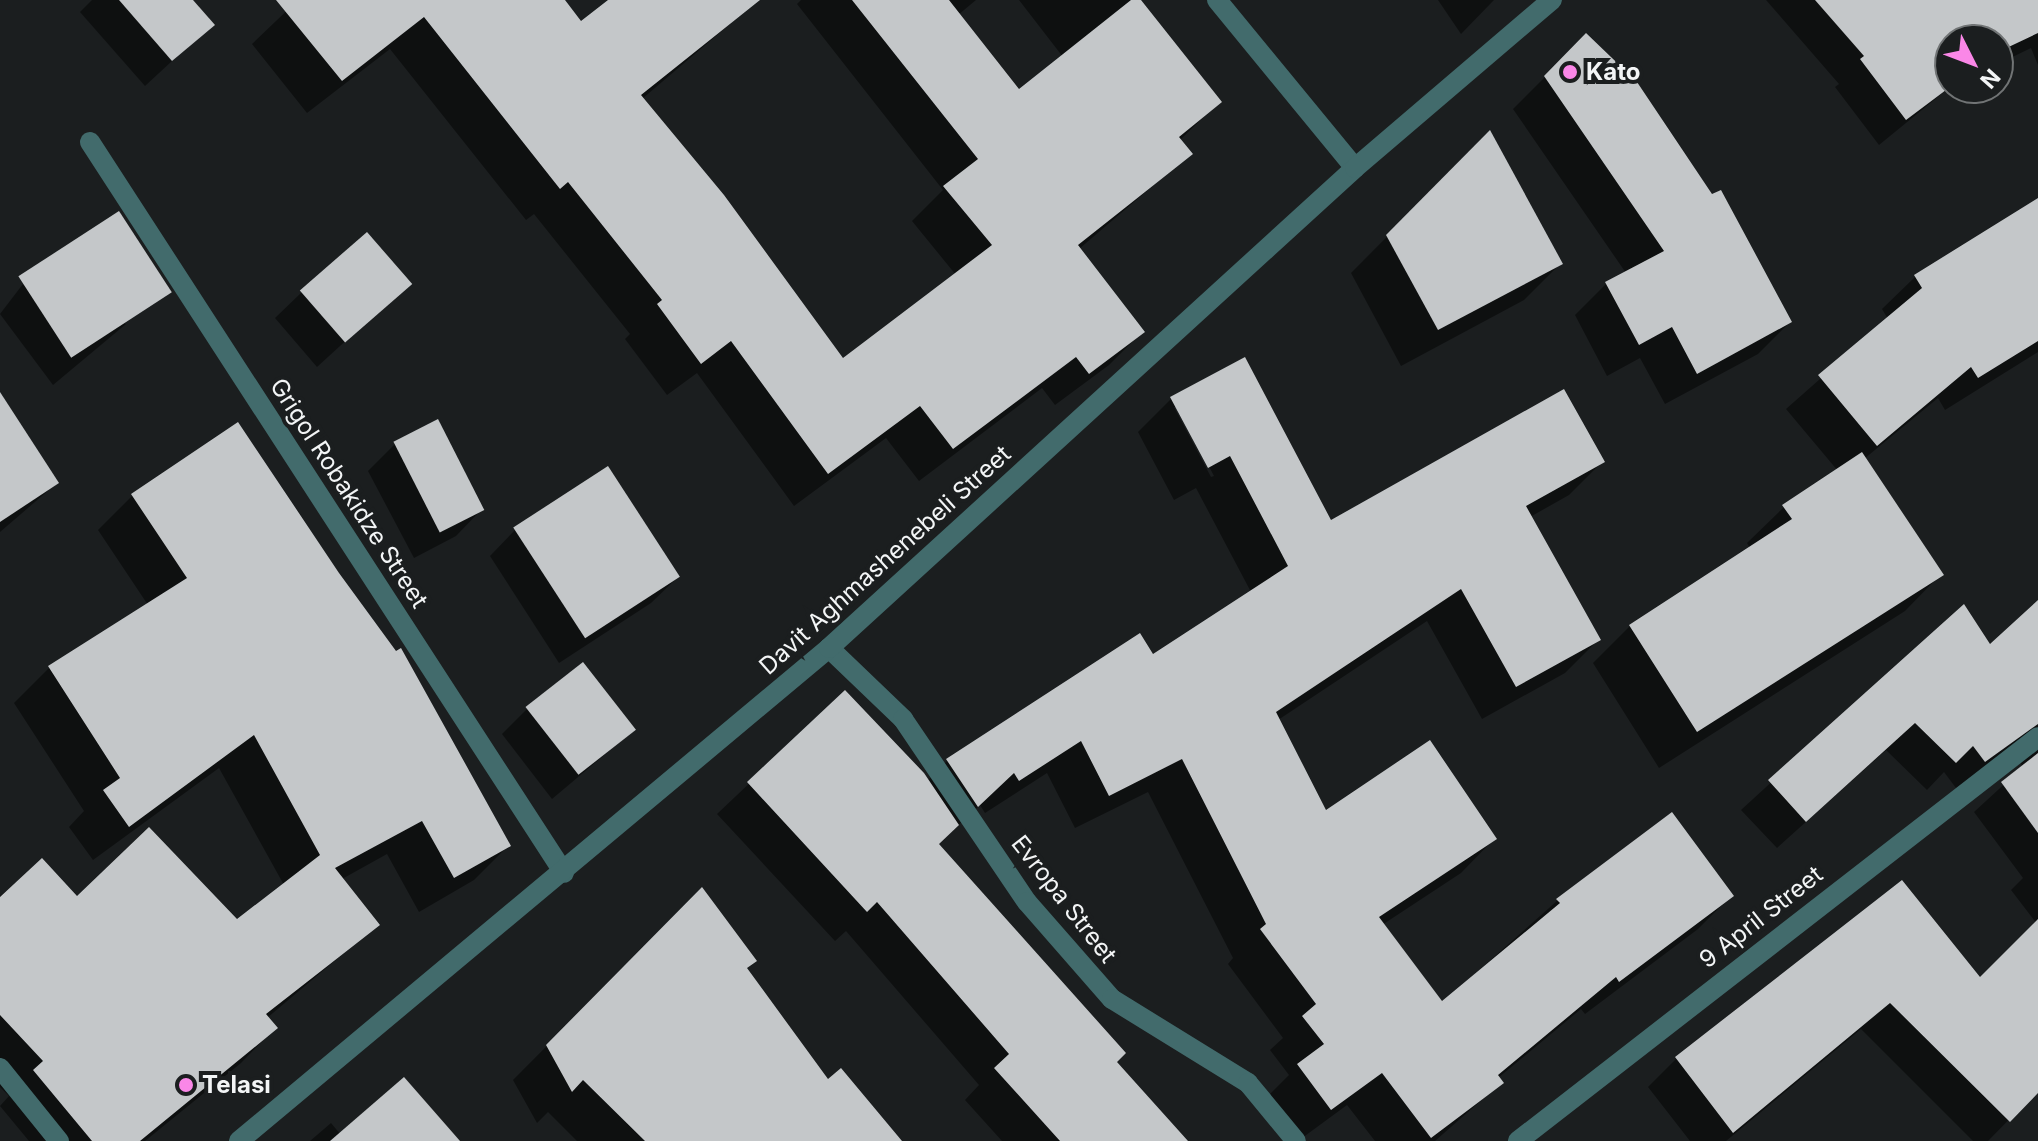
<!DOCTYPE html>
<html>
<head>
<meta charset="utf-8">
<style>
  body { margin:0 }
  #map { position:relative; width:2038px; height:1141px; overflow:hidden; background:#1b1e1f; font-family:Inter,sans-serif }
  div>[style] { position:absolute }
  .shadow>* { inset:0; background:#0007 }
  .building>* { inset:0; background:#c4c7c9; transform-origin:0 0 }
  .lane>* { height:20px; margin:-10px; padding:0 10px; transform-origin:10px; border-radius:10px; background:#426b6c }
  .street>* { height:20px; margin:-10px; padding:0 10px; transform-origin:10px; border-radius:10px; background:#426b6c }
  .dots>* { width:22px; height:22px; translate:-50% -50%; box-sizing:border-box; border:4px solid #1b1e1f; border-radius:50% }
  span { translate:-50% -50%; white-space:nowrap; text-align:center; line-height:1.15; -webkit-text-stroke:8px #1b1e1f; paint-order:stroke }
  .poi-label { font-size:24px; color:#f3f5f6; font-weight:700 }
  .left { translate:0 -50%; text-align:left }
  .street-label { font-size:24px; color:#f3f5f6 }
  .north { position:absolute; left:1934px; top:24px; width:80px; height:80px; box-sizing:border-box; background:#1b1e1f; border:2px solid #717475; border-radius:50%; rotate:132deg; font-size:22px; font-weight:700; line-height:32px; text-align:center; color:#f3f5f6 }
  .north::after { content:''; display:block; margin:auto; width:28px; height:36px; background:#fa87e7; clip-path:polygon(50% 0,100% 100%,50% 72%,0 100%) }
</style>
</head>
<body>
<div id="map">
  <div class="shadow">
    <div style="clip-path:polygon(92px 0,190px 0,212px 24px,145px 86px,80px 12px)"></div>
    <div style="clip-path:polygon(298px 0,563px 0,581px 23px,611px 0,758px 0,642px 99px,843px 361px,956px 275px,912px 221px,943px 190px,797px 4px,801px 0,976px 0,958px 15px,1019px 92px,1063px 57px,1019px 0,1140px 0,1219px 102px,1180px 140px,1190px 154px,1079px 249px,1142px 332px,1109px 365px,1055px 405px,1042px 388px,919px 481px,886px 438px,794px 506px,697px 373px,667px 395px,625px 339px,630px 334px,534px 214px,526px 220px,390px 49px,307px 113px,252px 44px)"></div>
    <div style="clip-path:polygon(1438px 0,1494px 0,1461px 34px)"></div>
    <div style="clip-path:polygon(1766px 0,2038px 0,2038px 65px,2031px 48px,1998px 64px,1998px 40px,1950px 40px,1950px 87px,1879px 145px,1835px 87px,1839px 84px)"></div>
    <div style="clip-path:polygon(1586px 36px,1790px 322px,1758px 354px,1665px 404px,1640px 358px,1607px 376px,1575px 315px,1607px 283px,1626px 273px,1513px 109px)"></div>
    <div style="clip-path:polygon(1489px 134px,1561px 263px,1524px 300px,1401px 366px,1351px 273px)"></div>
    <div style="clip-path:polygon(2038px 207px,2038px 352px,1945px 410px,1938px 398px,1864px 459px,1941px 574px,1905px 611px,1659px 768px,1593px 663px,1630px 626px,1750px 548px,1747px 543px,1784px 507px,1838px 471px,1786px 409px,1888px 319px,1882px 309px,1915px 277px)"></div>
    <div style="clip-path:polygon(409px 283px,317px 367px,275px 318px,302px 292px)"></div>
    <div style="clip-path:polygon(23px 284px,126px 324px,53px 385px,0 314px)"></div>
    <div style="clip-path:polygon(0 395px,57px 483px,0 532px)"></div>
    <div style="clip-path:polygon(evenodd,1172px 398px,1331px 523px,1602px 462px,1569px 495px,1530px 517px,1599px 639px,1565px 673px,1482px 719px,1427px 621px,1278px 720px,1325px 813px,1494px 839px,1461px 873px,1382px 925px,1441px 1004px,1558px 900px,1732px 895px,1698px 929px,1585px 1014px,1581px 1009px,1498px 1078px,1501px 1083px,1435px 1141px,1375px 1141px,1347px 1105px,1298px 1141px,1265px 1099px,1289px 1075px,1270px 1050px,1283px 1038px,1228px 964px,1233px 958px,1148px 792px,1075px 828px,1047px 773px,985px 813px,980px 805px,937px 845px,1114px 1063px,1186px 1141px,1002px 1141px,965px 1100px,979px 1085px,846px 931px,835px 941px,717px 814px,845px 693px,927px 781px,947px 761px,1153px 657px,1251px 592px,1196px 488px,1174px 500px,1138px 432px,1172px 398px,1174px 407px,1178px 407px,1214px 476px,1211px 477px,1174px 407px)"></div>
    <div style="clip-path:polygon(437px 422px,482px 509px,456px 536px,414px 558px,368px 471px,395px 444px)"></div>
    <div style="clip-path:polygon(133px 495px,509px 845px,474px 880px,419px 912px,387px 854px,342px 879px,377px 925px,267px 1018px,275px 1028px,241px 1063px,145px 1141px,29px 1141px,0 1106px,9px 1096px,0 1087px,0 896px,42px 861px,77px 899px,237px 921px,284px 885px,219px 768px,93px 860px,69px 827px,84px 811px,14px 703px,49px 668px,148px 605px,98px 530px)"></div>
    <div style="clip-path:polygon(516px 529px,678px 577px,651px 603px,559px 663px,490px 556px)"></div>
    <div style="clip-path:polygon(2038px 603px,2038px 1090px,1988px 1141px,1973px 1141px,1861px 1029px,1726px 1141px,1690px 1141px,1648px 1087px,1676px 1059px,1902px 883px,1980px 980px,2037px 924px,2011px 890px,2023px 878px,1974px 812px,2023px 767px,2014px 752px,1956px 788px,1944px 772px,1927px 790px,1886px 750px,1777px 848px,1741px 810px,1963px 607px,1990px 648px)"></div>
    <div style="clip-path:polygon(528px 708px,634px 730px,552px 799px,502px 734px)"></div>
    <div style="clip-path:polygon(702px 890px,754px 961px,745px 970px,827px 1082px,899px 1141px,577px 1141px,548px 1112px,537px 1123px,513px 1080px)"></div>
    <div style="clip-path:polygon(331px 1123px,341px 1135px,458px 1141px,310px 1141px)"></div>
  </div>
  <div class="building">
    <div style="clip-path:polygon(119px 0,193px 0,215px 25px,172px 61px)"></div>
    <div style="clip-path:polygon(276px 0,565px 0,581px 21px,608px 0,760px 0,641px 95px,724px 195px,843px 358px,992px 245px,943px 186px,978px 159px,852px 0,949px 0,1019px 89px,1131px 0,1141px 0,1222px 102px,1179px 137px,1193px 154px,1078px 245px,1145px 332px,1089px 374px,1076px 357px,953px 449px,920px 406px,828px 474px,731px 341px,701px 364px,657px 304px,662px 300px,568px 182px,560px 189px,424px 17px,342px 81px)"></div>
    <div style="clip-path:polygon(1815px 0,2038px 0,2038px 33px,1998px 52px,1998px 40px,1950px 40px,1950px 87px,1906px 120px,1860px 59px,1864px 56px)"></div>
    <div style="clip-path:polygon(1586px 33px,1637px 82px,1712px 194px,1721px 190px,1792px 322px,1697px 374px,1672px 327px,1639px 345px,1605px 282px,1664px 251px,1544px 76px)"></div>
    <div style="clip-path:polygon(1490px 130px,1563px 264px,1438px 330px,1386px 235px)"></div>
    <div style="clip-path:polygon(2038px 198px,2038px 341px,1978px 378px,1971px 367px,1877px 446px,1818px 375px,1922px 288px,1914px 275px)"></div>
    <div style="left:119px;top:211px;width:97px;height:120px;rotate:57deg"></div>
    <div style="left:367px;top:232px;width:69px;height:89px;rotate:49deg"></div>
    <div style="clip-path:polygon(1245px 357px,1331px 520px,1564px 389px,1605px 462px,1526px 506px,1601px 640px,1516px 687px,1461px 589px,1276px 712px,1326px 810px,1430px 740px,1497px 839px,1379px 917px,1442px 1001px,1560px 903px,1556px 899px,1672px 812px,1734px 896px,1619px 982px,1616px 977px,1498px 1075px,1504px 1083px,1431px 1138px,1382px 1073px,1331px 1110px,1297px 1064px,1324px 1044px,1302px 1016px,1316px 1004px,1260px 929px,1266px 924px,1182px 759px,1109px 796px,1081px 741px,1019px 781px,1014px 773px,978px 807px,946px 759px,1140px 633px,1153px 654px,1288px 566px,1230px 456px,1208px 468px,1170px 397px)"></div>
    <div style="clip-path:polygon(0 392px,59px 483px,0 522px)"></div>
    <div style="left:438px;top:419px;width:102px;height:50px;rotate:63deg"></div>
    <div style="clip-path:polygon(238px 422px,339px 573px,396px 651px,401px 648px,511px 846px,454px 878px,422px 821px,335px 868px,380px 925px,266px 1014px,278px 1028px,140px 1141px,92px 1141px,33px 1070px,43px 1061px,0 1015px,0 897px,42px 858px,77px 896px,149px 827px,237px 919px,320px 855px,254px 735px,129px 827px,103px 790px,120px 778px,48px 666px,187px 578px,131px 494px)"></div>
    <div style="clip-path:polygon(1862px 452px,1944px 575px,1697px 732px,1629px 625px,1792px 519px,1782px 505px)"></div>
    <div style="left:608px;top:466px;width:132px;height:113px;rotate:57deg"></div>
    <div style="clip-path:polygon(2038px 600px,2038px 724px,1985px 762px,1973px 746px,1956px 763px,1915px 723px,1806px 822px,1768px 780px,1964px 604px,1990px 644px)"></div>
    <div style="left:583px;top:662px;width:86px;height:73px;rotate:52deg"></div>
    <div style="clip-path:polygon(845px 690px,924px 773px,959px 825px,939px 844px,1126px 1053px,1117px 1062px,1188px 1141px,1060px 1141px,994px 1068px,1009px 1054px,877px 902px,867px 912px,747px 782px)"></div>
    <div style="clip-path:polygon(2038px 753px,2038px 833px,2001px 782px)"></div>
    <div style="clip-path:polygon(1902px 880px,1980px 977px,2038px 919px,2038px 1093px,2010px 1122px,1890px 1003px,1733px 1133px,1675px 1057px)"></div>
    <div style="clip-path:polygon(702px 887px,757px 961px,747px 968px,828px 1079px,841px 1068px,902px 1141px,645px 1141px,583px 1080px,572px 1092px,546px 1045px)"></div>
    <div style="clip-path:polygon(404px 1077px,460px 1141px,330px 1141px)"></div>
  </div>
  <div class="lane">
    <div style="left:0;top:1068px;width:94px;rotate:51.1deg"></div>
  </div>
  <div class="street">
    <div style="left:1217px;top:0;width:217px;rotate:50.6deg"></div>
    <div style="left:90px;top:142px;width:871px;rotate:57.04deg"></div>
    <div style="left:829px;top:648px;width:103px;rotate:43.8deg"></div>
    <div style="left:903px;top:719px;width:221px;rotate:55.9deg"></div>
    <div style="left:1027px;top:902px;width:129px;rotate:48.8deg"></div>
    <div style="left:1112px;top:999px;width:160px;rotate:31.7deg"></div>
    <div style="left:1248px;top:1083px;width:75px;rotate:50.4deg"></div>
    <div style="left:239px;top:1141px;width:769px;rotate:-39.88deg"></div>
    <div style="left:829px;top:648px;width:712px;rotate:-42.38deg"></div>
    <div style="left:1355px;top:168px;width:259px;rotate:-40.5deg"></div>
    <div style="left:1518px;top:1141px;width:658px;rotate:-37.84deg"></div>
  </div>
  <div class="dots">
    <div style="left:1570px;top:72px;background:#fa87e7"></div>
    <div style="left:186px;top:1085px;background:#fa87e7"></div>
  </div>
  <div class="poi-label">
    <span class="left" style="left:1586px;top:72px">Kato</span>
    <span class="left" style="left:202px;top:1085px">Telasi</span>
  </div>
  <div class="street-label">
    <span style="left:349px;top:493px;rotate:57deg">Grigol Robakidze Street</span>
    <span style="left:885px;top:560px;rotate:-42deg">Davit Aghmashenebeli Street</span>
    <span style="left:1064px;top:899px;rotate:52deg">Evropa Street</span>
    <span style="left:1761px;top:917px;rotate:-38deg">9 April Street</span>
  </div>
  <div class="north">N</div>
</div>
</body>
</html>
